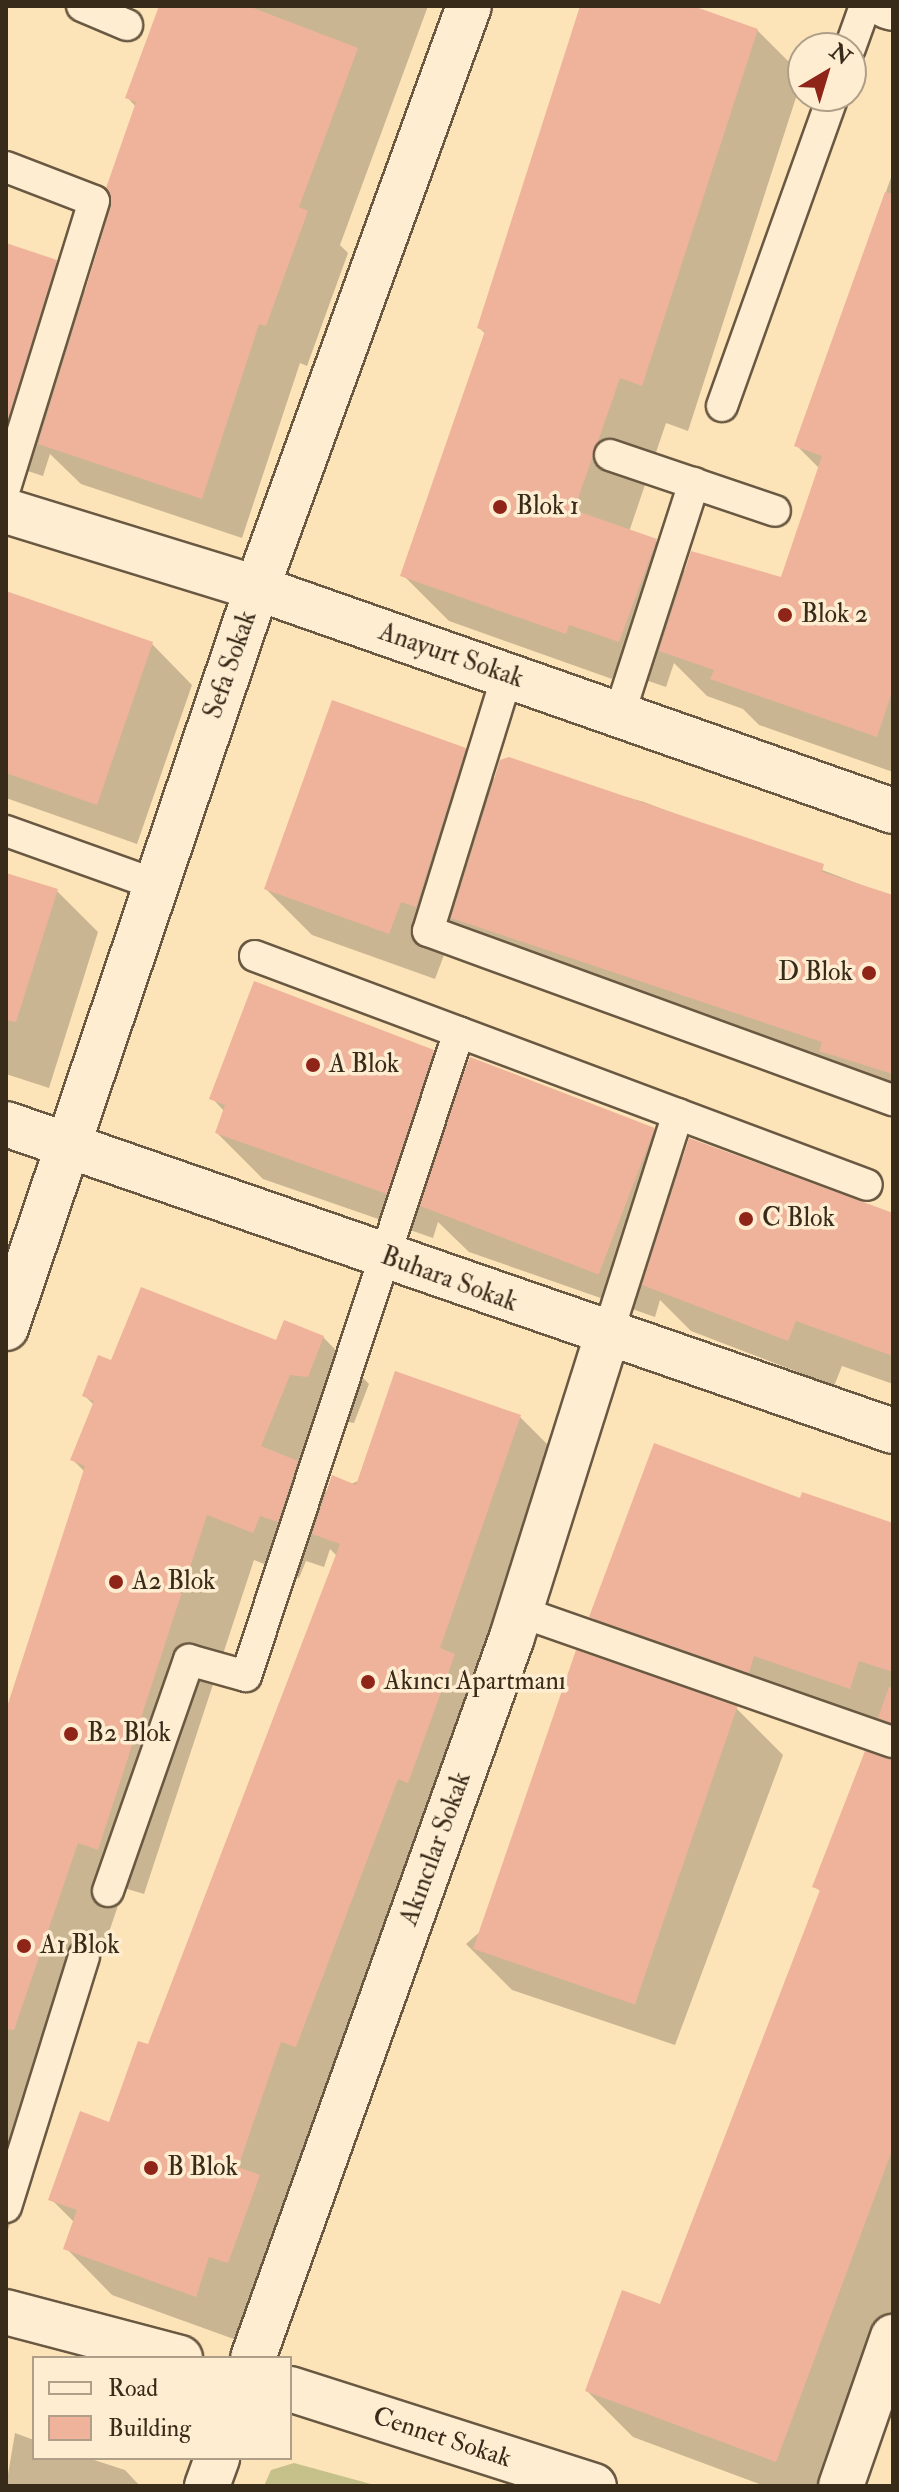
<!DOCTYPE html>
<html>
<head>
<meta charset="utf-8">
<style>
  body { margin:0 }
  #map { position:relative; width:899px; height:2492px; overflow:hidden; background:#fde3b8; font-family:"IM FELL Double Pica",serif }
  div>[style] { position:absolute }
  .green>* { inset:0; background:#c6c18a }
  .shadow>* { inset:0; background:#0003 }
  .building>* { inset:0; background:#efb39b; transform-origin:0 0 }
  .roads { filter:drop-shadow(2px 0 #6a5942) drop-shadow(-2px 0 #6a5942) drop-shadow(0 2px #6a5942) drop-shadow(0 -2px #6a5942) }
  .service>* { height:30px; margin:-15px; padding:0 15px; transform-origin:15px; border-radius:15px; background:#feedd1 }
  .minor>* { height:44px; margin:-22px; padding:0 22px; transform-origin:22px; border-radius:22px; background:#feedd1 }
  .dots>* { width:22px; height:22px; translate:-50% -50%; box-sizing:border-box; border:4px solid #feedd1; border-radius:50% }
  span { translate:-50% -50%; white-space:nowrap; text-align:center; line-height:1.15; -webkit-text-stroke:7px #feedd1; paint-order:stroke }
  .poi-label { font-size:26px; color:#392b1a }
  .left { translate:0 -50%; text-align:left }
  .right { translate:-100% -50%; text-align:right }
  .street-label { font-size:26px; color:#392b1a }
  .frame { position:absolute; inset:0; border:8px solid #392b1a; pointer-events:none }
  .legend { position:absolute; left:32px; top:2356px; width:260px; height:104px; box-sizing:border-box; background:#feedd1; border:2px solid #af9f88; margin:0; padding:10px 14px; list-style:none; font-size:24px; color:#392b1a }
  .legend li { display:flex; align-items:center; gap:16px; height:40px }
  .legend b { width:40px; border:2px solid #af9f88 }
  .north { position:absolute; left:787px; top:32px; width:80px; height:80px; box-sizing:border-box; background:#feedd1; border:2px solid #af9f88; border-radius:50%; rotate:38deg; font-size:22px; font-weight:700; line-height:32px; text-align:center; color:#392b1a }
  .north::after { content:''; display:block; margin:auto; width:28px; height:36px; background:#8f2418; clip-path:polygon(50% 0,100% 100%,50% 72%,0 100%) }
</style>
</head>
<body>
<div id="map">
  <div class="green">
    <div style="clip-path:polygon(294px 2463px,378px 2486px,264px 2486px,271px 2470px)"></div>
  </div>
  <div class="shadow">
    <div style="clip-path:polygon(161px 6px,428px 6px,340px 245px,348px 253px,307px 366px,300px 363px,242px 538px,81px 484px,50px 454px,43px 476px,6px 464px,6px 245px,56px 262px,87px 293px,136px 107px,127px 97px)"></div>
    <div style="clip-path:polygon(583px 6px,687px 6px,757px 30px,803px 76px,688px 431px,666px 423px,629px 532px,656px 541px,686px 572px,782px 580px,820px 469px,796px 445px,893px 172px,893px 772px,759px 725px,743px 709px,707px 696px,674px 663px,666px 687px,616px 670px,612px 679px,449px 621px,403px 575px,486px 334px,479px 328px)"></div>
    <div style="clip-path:polygon(6px 593px,152px 644px,192px 685px,137px 844px,6px 798px)"></div>
    <div style="clip-path:polygon(465px 749px,496px 780px,501px 762px,644px 802px,893px 897px,893px 1101px,447px 947px,435px 979px,312px 935px,266px 889px)"></div>
    <div style="clip-path:polygon(6px 875px,57px 891px,98px 932px,49px 1088px,6px 1074px)"></div>
    <div style="clip-path:polygon(433px 1052px,463px 1082px,654px 1130px,684px 1160px,893px 1221px,893px 1384px,842px 1366px,834px 1386px,691px 1331px,660px 1300px,655px 1317px,469px 1252px,438px 1222px,433px 1238px,263px 1179px,217px 1133px,224px 1111px,212px 1098px)"></div>
    <div style="clip-path:polygon(323px 1337px,369px 1384px,354px 1423px,336px 1420px,313px 1478px,328px 1493px,520px 1417px,566px 1463px,242px 2342px,112px 2295px,66px 2248px,75px 2223px,51px 2199px,110px 2124px,149px 2047px,337px 1556px,330px 1549px,324px 1567px,306px 1561px,299px 1578px,254px 1560px,144px 1894px,124px 1888px,6px 2236px,6px 1716px,85px 1472px,72px 1459px,94px 1405px,84px 1395px,113px 1363px)"></div>
    <div style="clip-path:polygon(801px 1500px,893px 1526px,893px 1732px,637px 1662px,591px 1616px)"></div>
    <div style="clip-path:polygon(736px 1708px,783px 1755px,675px 2045px,512px 1990px,466px 1944px)"></div>
    <div style="clip-path:polygon(893px 1761px,893px 2315px,830px 2486px,765px 2486px,633px 2437px,587px 2391px,661px 2307px,821px 1892px,815px 1886px)"></div>
    <div style="clip-path:polygon(15px 2433px,34px 2440px,34px 2458px,88px 2458px,125px 2470px,140px 2486px,6px 2486px)"></div>
  </div>
  <div class="building">
    <div style="clip-path:polygon(159px 6px,248px 6px,358px 48px,299px 207px,308px 211px,266px 326px,259px 324px,202px 499px,38px 444px,111px 206px,106px 188px,136px 102px,125px 98px)"></div>
    <div style="clip-path:polygon(580px 6px,693px 6px,758px 29px,642px 386px,620px 378px,574px 510px,657px 539px,619px 642px,569px 625px,566px 634px,400px 576px,485px 331px,477px 328px)"></div>
    <div style="clip-path:polygon(885px 192px,893px 194px,893px 689px,877px 737px,710px 679px,714px 670px,659px 651px,691px 551px,781px 577px,822px 456px,794px 446px)"></div>
    <div style="clip-path:polygon(6px 243px,57px 260px,6px 425px)"></div>
    <div style="clip-path:polygon(6px 591px,153px 642px,97px 805px,6px 773px)"></div>
    <div style="clip-path:polygon(332px 700px,466px 748px,416px 907px,401px 902px,389px 934px,264px 889px)"></div>
    <div style="clip-path:polygon(509px 757px,824px 864px,822px 872px,893px 895px,893px 1074px,819px 1051px,822px 1042px,451px 918px,500px 760px)"></div>
    <div style="clip-path:polygon(6px 873px,58px 889px,16px 1022px,6px 1020px)"></div>
    <div style="clip-path:polygon(254px 981px,434px 1050px,387px 1194px,215px 1133px,225px 1105px,209px 1099px)"></div>
    <div style="left:470px;top:1057px;width:198px;height:157px;rotate:21deg"></div>
    <div style="clip-path:polygon(689px 1138px,893px 1213px,893px 1356px,796px 1321px,788px 1341px,642px 1285px)"></div>
    <div style="clip-path:polygon(141px 1287px,276px 1340px,284px 1320px,324px 1336px,308px 1377px,290px 1375px,261px 1446px,298px 1461px,278px 1522px,260px 1516px,253px 1533px,207px 1515px,98px 1850px,78px 1843px,14px 2030px,6px 2029px,6px 1710px,85px 1466px,70px 1460px,94px 1401px,82px 1396px,98px 1355px,111px 1360px)"></div>
    <div style="clip-path:polygon(395px 1371px,521px 1415px,440px 1648px,455px 1654px,408px 1783px,398px 1779px,296px 2047px,281px 2042px,238px 2167px,260px 2175px,228px 2263px,209px 2257px,196px 2297px,63px 2249px,77px 2210px,48px 2200px,80px 2111px,109px 2122px,138px 2041px,148px 2044px,340px 1544px,312px 1534px,332px 1475px,356px 1485px)"></div>
    <div style="clip-path:polygon(654px 1443px,800px 1498px,802px 1492px,893px 1523px,893px 1672px,859px 1661px,850px 1689px,754px 1656px,749px 1673px,589px 1617px)"></div>
    <div style="left:576px;top:1650px;width:171px;height:316px;rotate:19deg"></div>
    <div style="clip-path:polygon(889px 1687px,893px 1688px,893px 1723px,878px 1718px)"></div>
    <div style="clip-path:polygon(865px 1751px,893px 1760px,893px 2148px,776px 2462px,585px 2391px,622px 2290px,660px 2304px,820px 1890px,812px 1887px)"></div>
  </div>
  <div class="roads">
    <div class="service">
      <div style="left:82px;top:6px;width:49px;rotate:22.9deg"></div>
      <div style="left:850px;top:48px;width:45px;rotate:-70.3deg"></div>
      <div style="left:6px;top:167px;width:94px;rotate:21.1deg"></div>
      <div style="left:94px;top:201px;width:298px;rotate:107.2deg"></div>
      <div style="left:722px;top:406px;width:329px;rotate:-70.3deg"></div>
      <div style="left:610px;top:455px;width:174px;rotate:18.7deg"></div>
      <div style="left:507px;top:676px;width:267px;rotate:107.2deg"></div>
      <div style="left:428px;top:931px;width:495px;rotate:20deg"></div>
      <div style="left:619px;top:715px;width:244px;rotate:-72.1deg"></div>
      <div style="left:6px;top:831px;width:160px;rotate:19.7deg"></div>
      <div style="left:255px;top:956px;width:653px;rotate:20.51deg"></div>
      <div style="left:607px;top:1336px;width:233px;rotate:-72.3deg"></div>
      <div style="left:521px;top:1612px;width:394px;rotate:19.3deg"></div>
      <div style="left:108px;top:1891px;width:245px;rotate:-70.7deg"></div>
      <div style="left:189px;top:1660px;width:59px;rotate:15.7deg"></div>
      <div style="left:246px;top:1676px;width:678px;rotate:-71.7deg"></div>
      <div style="left:6px;top:2207px;width:263px;rotate:-72.7deg"></div>
    </div>
    <div class="minor">
      <div style="left:887px;top:6px;width:6px;rotate:18deg"></div>
      <div style="left:6px;top:511px;width:263px;rotate:17.1deg"></div>
      <div style="left:257px;top:588px;width:674px;rotate:19.32deg"></div>
      <div style="left:6px;top:1124px;width:939px;rotate:19.09deg"></div>
      <div style="left:6px;top:1328px;width:781px;rotate:-71.26deg"></div>
      <div style="left:257px;top:588px;width:619px;rotate:-69.99deg"></div>
      <div style="left:6px;top:2312px;width:180px;rotate:14.8deg"></div>
      <div style="left:253px;top:2358px;width:766px;rotate:-70.24deg"></div>
      <div style="left:512px;top:1637px;width:316px;rotate:-72.5deg"></div>
      <div style="left:290px;top:2389px;width:319px;rotate:17.7deg"></div>
      <div style="left:207px;top:2486px;width:30px;rotate:-70deg"></div>
      <div style="left:841px;top:2486px;width:158px;rotate:-70.8deg"></div>
    </div>
  </div>
  <div class="dots">
    <div style="left:500px;top:507px;background:#8f2418"></div>
    <div style="left:785px;top:615px;background:#8f2418"></div>
    <div style="left:869px;top:973px;background:#8f2418"></div>
    <div style="left:313px;top:1065px;background:#8f2418"></div>
    <div style="left:746px;top:1219px;background:#8f2418"></div>
    <div style="left:116px;top:1582px;background:#8f2418"></div>
    <div style="left:368px;top:1682px;background:#8f2418"></div>
    <div style="left:71px;top:1734px;background:#8f2418"></div>
    <div style="left:24px;top:1946px;background:#8f2418"></div>
    <div style="left:151px;top:2168px;background:#8f2418"></div>
  </div>
  <div class="poi-label">
    <span class="left" style="left:516px;top:507px">Blok 1</span>
    <span class="left" style="left:801px;top:615px">Blok 2</span>
    <span class="right" style="left:853px;top:973px">D Blok</span>
    <span class="left" style="left:329px;top:1065px">A Blok</span>
    <span class="left" style="left:762px;top:1219px">C Blok</span>
    <span class="left" style="left:132px;top:1582px">A2 Blok</span>
    <span class="left" style="left:384px;top:1682px">Akıncı Apartmanı</span>
    <span class="left" style="left:87px;top:1734px">B2 Blok</span>
    <span class="left" style="left:40px;top:1946px">A1 Blok</span>
    <span class="left" style="left:167px;top:2168px">B Blok</span>
  </div>
  <div class="street-label">
    <span style="left:451px;top:656px;rotate:19deg">Anayurt Sokak</span>
    <span style="left:231px;top:665px;rotate:-71deg">Sefa Sokak</span>
    <span style="left:449px;top:1280px;rotate:20deg">Buhara Sokak</span>
    <span style="left:436px;top:1849px;rotate:-70deg">Akıncılar Sokak</span>
    <span style="left:442px;top:2438px;rotate:18deg">Cennet Sokak</span>
  </div>
  <div class="frame"></div>
  <ul class="legend">
  <li><b style="height:10px;background:#feedd1"></b>Road</li>
  <li><b style="height:22px;background:#efb39b"></b>Building</li>
  </ul>
  <div class="north">N</div>
</div>
</body>
</html>
